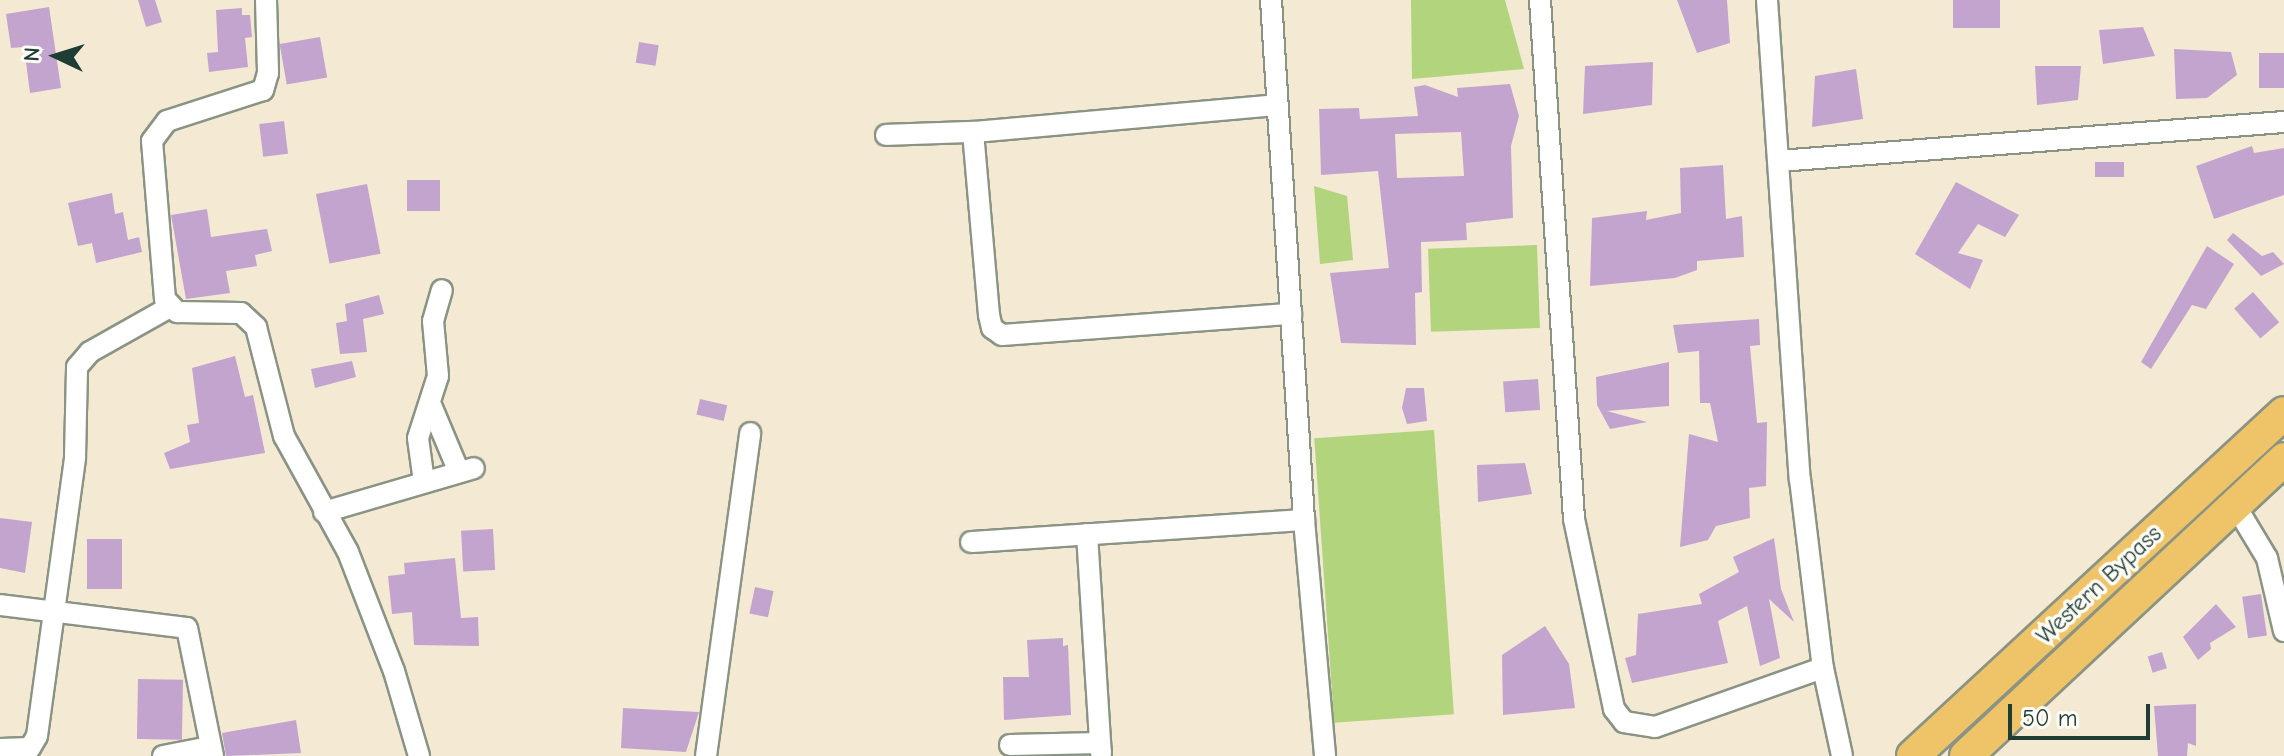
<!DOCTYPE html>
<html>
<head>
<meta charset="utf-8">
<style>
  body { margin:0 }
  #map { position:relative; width:2284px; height:756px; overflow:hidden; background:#f4ead4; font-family:"Comic Neue",sans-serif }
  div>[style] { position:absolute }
  .green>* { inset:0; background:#b1d47d; transform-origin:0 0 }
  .building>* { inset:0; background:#c3a4ce; transform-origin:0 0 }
  .roads { filter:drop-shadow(2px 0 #8a9484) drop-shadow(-2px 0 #8a9484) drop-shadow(0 2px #8a9484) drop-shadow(0 -2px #8a9484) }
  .street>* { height:20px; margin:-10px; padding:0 10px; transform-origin:10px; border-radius:10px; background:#fff }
  .primary>* { height:32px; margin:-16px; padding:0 16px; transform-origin:16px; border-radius:16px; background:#efc469 }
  span { translate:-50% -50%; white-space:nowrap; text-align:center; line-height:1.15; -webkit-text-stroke:7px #fdfcf7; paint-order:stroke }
  .street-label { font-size:24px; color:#1f3d34 }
  .north { position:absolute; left:16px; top:16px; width:80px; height:80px; -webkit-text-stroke:6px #fdfcf7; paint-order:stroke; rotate:274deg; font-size:22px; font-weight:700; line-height:32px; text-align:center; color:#1f3d34 }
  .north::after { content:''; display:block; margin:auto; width:28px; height:36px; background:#1f3d34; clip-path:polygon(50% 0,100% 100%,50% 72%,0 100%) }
  .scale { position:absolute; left:2008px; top:704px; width:142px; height:36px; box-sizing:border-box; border:4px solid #1f3d34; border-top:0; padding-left:10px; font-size:24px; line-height:28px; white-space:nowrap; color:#1f3d34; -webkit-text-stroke:6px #fdfcf7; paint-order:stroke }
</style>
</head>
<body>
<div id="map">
  <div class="green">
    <div style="clip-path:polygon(1411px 0,1505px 0,1524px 69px,1412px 79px)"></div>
    <div style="clip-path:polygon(1314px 186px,1347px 196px,1353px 260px,1320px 264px)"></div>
    <div style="left:1537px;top:245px;width:83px;height:109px;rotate:88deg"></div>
    <div style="left:1434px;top:430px;width:285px;height:120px;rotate:86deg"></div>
  </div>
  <div class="building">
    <div style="clip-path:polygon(138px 0,155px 0,162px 22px,146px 27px)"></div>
    <div style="clip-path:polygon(1677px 0,1727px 0,1730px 43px,1697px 53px)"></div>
    <div style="left:1953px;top:0;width:47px;height:28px"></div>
    <div style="clip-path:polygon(49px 7px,61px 88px,30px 93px,24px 47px,11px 48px,6px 14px)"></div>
    <div style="clip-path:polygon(242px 8px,242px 15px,250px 15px,252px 37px,245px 38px,248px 67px,209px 72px,207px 53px,218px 52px,216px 10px)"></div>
    <div style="clip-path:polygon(2143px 27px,2155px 56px,2103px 64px,2099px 30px)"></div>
    <div style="left:320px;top:37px;width:41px;height:41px;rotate:80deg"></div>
    <div style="left:639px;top:42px;width:20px;height:21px;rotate:9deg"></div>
    <div style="clip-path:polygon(2174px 49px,2231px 52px,2237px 75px,2207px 98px,2176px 99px)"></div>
    <div style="left:2284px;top:53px;width:35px;height:25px;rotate:90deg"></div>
    <div style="clip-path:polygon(1653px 62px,1652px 105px,1583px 114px,1585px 66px)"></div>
    <div style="clip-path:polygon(2035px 66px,2081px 66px,2078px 100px,2037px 105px)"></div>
    <div style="clip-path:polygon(1856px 69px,1863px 119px,1812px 127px,1815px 76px)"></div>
    <div style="clip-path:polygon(evenodd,1510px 84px,1519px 116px,1511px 146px,1513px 218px,1466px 223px,1467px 240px,1421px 242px,1422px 292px,1415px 293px,1416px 345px,1341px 343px,1330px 273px,1389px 268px,1378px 171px,1321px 175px,1319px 109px,1359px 108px,1360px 119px,1418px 116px,1414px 87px,1425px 85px,1458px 97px,1457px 88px,1510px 84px,1461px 132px,1464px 176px,1397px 178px,1395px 134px,1461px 132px)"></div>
    <div style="left:284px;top:121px;width:33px;height:25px;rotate:83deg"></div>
    <div style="clip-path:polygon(2252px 146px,2254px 153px,2284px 148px,2284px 195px,2214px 219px,2196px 166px)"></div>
    <div style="left:2095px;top:162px;width:29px;height:15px"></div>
    <div style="clip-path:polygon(1723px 165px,1726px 219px,1742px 216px,1744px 257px,1697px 261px,1697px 270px,1675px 278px,1590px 286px,1592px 218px,1647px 211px,1646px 220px,1681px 213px,1680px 168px)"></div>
    <div style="left:407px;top:180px;width:33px;height:31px"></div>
    <div style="clip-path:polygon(1956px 182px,2019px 215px,2005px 237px,1978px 224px,1958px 253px,1983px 260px,1970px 289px,1915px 254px)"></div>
    <div style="left:367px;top:184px;width:71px;height:52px;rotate:79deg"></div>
    <div style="clip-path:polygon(112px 193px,115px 214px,123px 212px,128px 240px,139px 237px,142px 252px,96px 263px,92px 243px,78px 246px,68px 203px)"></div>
    <div style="clip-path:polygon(207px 209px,211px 237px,267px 229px,272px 251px,255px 255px,257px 266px,226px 271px,230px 293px,186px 299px,171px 215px)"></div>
    <div style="clip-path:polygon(2233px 233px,2262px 256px,2273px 252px,2284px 264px,2261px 276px,2227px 240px)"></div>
    <div style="clip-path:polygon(2207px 246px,2234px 264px,2206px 309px,2192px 305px,2151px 369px,2141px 362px)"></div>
    <div style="left:2253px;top:292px;width:40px;height:25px;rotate:49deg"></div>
    <div style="clip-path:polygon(379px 295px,384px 314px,363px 319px,367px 352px,340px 354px,336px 323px,347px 321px,345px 304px)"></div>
    <div style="clip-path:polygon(1759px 319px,1760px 345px,1750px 346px,1757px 423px,1767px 422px,1766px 486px,1749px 488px,1750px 518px,1716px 526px,1708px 540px,1680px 547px,1689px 434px,1718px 442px,1710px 403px,1700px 403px,1699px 351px,1678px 353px,1673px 325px)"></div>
    <div style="clip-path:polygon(235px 356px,245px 397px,253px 395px,265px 453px,170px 469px,164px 453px,190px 442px,187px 425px,199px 423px,192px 368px)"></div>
    <div style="clip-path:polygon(352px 361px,356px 377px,315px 388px,311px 369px)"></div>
    <div style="clip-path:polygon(1669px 362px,1669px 406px,1607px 411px,1647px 422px,1610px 429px,1597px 405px,1596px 377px)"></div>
    <div style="left:1538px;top:379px;width:31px;height:35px;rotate:86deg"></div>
    <div style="clip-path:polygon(1406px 388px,1424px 388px,1427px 421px,1407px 424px,1402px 408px)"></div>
    <div style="left:700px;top:399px;width:28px;height:16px;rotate:13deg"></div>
    <div style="clip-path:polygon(1525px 463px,1532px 494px,1478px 502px,1477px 465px)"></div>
    <div style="clip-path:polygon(0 518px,32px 522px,25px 573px,0 568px)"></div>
    <div style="left:493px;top:529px;width:41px;height:32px;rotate:87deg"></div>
    <div style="clip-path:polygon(1774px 538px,1781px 589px,1794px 622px,1769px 599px,1780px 658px,1760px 666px,1747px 606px,1718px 621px,1728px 663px,1632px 683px,1625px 658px,1636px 655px,1638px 614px,1702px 604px,1699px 594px,1739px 572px,1733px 557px)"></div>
    <div style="left:87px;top:539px;width:35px;height:50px"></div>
    <div style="clip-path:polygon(455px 558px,461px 618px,478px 617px,479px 646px,414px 645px,412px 612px,392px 614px,388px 576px,405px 574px,404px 563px)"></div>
    <div style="left:755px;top:587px;width:19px;height:27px;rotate:12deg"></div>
    <div style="left:2261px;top:594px;width:42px;height:19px;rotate:82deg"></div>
    <div style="clip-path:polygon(2216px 604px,2236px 627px,2210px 643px,2211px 649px,2198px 660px,2183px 637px)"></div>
    <div style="clip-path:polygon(1545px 626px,1569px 664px,1575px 708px,1503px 715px,1502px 655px)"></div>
    <div style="clip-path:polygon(1063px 638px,1063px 646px,1068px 645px,1071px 715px,1004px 720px,1003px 677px,1029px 677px,1027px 640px)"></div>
    <div style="left:2162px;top:652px;width:17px;height:15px;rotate:73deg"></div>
    <div style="left:138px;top:679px;width:45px;height:60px;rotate:1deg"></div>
    <div style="clip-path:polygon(2196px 704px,2196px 746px,2188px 743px,2187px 756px,2158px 756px,2154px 706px)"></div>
    <div style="clip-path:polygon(623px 708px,699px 712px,686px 752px,621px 748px)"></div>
    <div style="clip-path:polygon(296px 720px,301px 753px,226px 756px,222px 733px)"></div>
  </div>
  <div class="roads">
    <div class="street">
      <div style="left:266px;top:0;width:73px;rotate:88.4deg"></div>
      <div style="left:268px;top:73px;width:18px;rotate:106deg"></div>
      <div style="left:263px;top:90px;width:101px;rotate:162.1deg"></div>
      <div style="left:167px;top:121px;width:25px;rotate:127deg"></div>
      <div style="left:152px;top:141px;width:159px;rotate:85.3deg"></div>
      <div style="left:165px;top:299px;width:18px;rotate:47deg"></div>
      <div style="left:177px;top:312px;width:64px;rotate:0.9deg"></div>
      <div style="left:241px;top:313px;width:21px;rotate:43deg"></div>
      <div style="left:256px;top:327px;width:113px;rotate:75.6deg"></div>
      <div style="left:284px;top:436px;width:132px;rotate:61.1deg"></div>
      <div style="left:348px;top:552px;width:128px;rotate:68.9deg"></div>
      <div style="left:394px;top:671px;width:89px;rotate:73.6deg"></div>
      <div style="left:1271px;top:0;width:521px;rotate:86.37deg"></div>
      <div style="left:1304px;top:520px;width:237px;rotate:84.9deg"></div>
      <div style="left:1540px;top:0;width:520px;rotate:86.25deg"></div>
      <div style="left:1574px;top:519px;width:194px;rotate:78.1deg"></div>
      <div style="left:1614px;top:709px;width:16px;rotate:52deg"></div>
      <div style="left:1624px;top:722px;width:31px;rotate:9deg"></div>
      <div style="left:1655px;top:727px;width:178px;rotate:-19.4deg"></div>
      <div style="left:1767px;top:0;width:480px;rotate:86.1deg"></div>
      <div style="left:1800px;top:479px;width:190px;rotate:83.1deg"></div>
      <div style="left:1823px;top:668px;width:90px;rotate:77.8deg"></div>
      <div style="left:1277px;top:105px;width:305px;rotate:174.9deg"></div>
      <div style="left:973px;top:132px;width:184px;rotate:85deg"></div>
      <div style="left:989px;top:315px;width:13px;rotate:77deg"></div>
      <div style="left:992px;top:328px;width:12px;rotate:35deg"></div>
      <div style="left:1002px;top:335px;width:290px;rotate:-4.2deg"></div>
      <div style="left:886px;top:135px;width:87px;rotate:-2deg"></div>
      <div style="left:1779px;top:161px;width:507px;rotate:-4.42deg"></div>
      <div style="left:430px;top:403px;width:75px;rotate:67.2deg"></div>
      <div style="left:424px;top:482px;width:44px;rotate:-97.8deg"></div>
      <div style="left:418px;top:438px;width:65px;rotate:-72.1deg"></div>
      <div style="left:438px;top:376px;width:55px;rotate:-95.2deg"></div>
      <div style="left:433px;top:321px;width:32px;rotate:-74deg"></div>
      <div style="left:2235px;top:505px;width:62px;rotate:58.9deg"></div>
      <div style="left:2267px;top:558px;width:75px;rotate:76.9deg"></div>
      <div style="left:324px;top:512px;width:156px;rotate:-16.3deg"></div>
      <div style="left:1087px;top:534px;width:209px;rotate:86.4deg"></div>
      <div style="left:971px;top:542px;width:334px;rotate:-3.8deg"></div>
      <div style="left:0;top:605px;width:188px;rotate:7deg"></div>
      <div style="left:187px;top:628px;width:131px;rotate:78.5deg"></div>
      <div style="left:1010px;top:745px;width:90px;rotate:-1.3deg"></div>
      <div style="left:1100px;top:743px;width:10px;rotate:84deg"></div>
      <div style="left:0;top:749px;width:30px;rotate:-2deg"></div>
      <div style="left:30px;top:748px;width:14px;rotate:-60deg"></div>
      <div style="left:37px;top:736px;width:282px;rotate:-82.2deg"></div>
      <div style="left:75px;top:457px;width:90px;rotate:-88.7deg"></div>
      <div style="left:77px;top:367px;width:20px;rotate:-49deg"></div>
      <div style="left:90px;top:352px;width:92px;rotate:-29.4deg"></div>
      <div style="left:163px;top:756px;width:47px;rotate:-11.1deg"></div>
      <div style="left:706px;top:756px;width:326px;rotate:-82.2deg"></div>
    </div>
    <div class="primary">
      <div style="left:1913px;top:756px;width:505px;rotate:-42.75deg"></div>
      <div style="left:1966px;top:756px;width:435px;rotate:-43deg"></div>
    </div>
  </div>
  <div class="street-label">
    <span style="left:2099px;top:585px;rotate:-43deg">Western Bypass</span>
  </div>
  <div class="north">N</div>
  <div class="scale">50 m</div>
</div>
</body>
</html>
